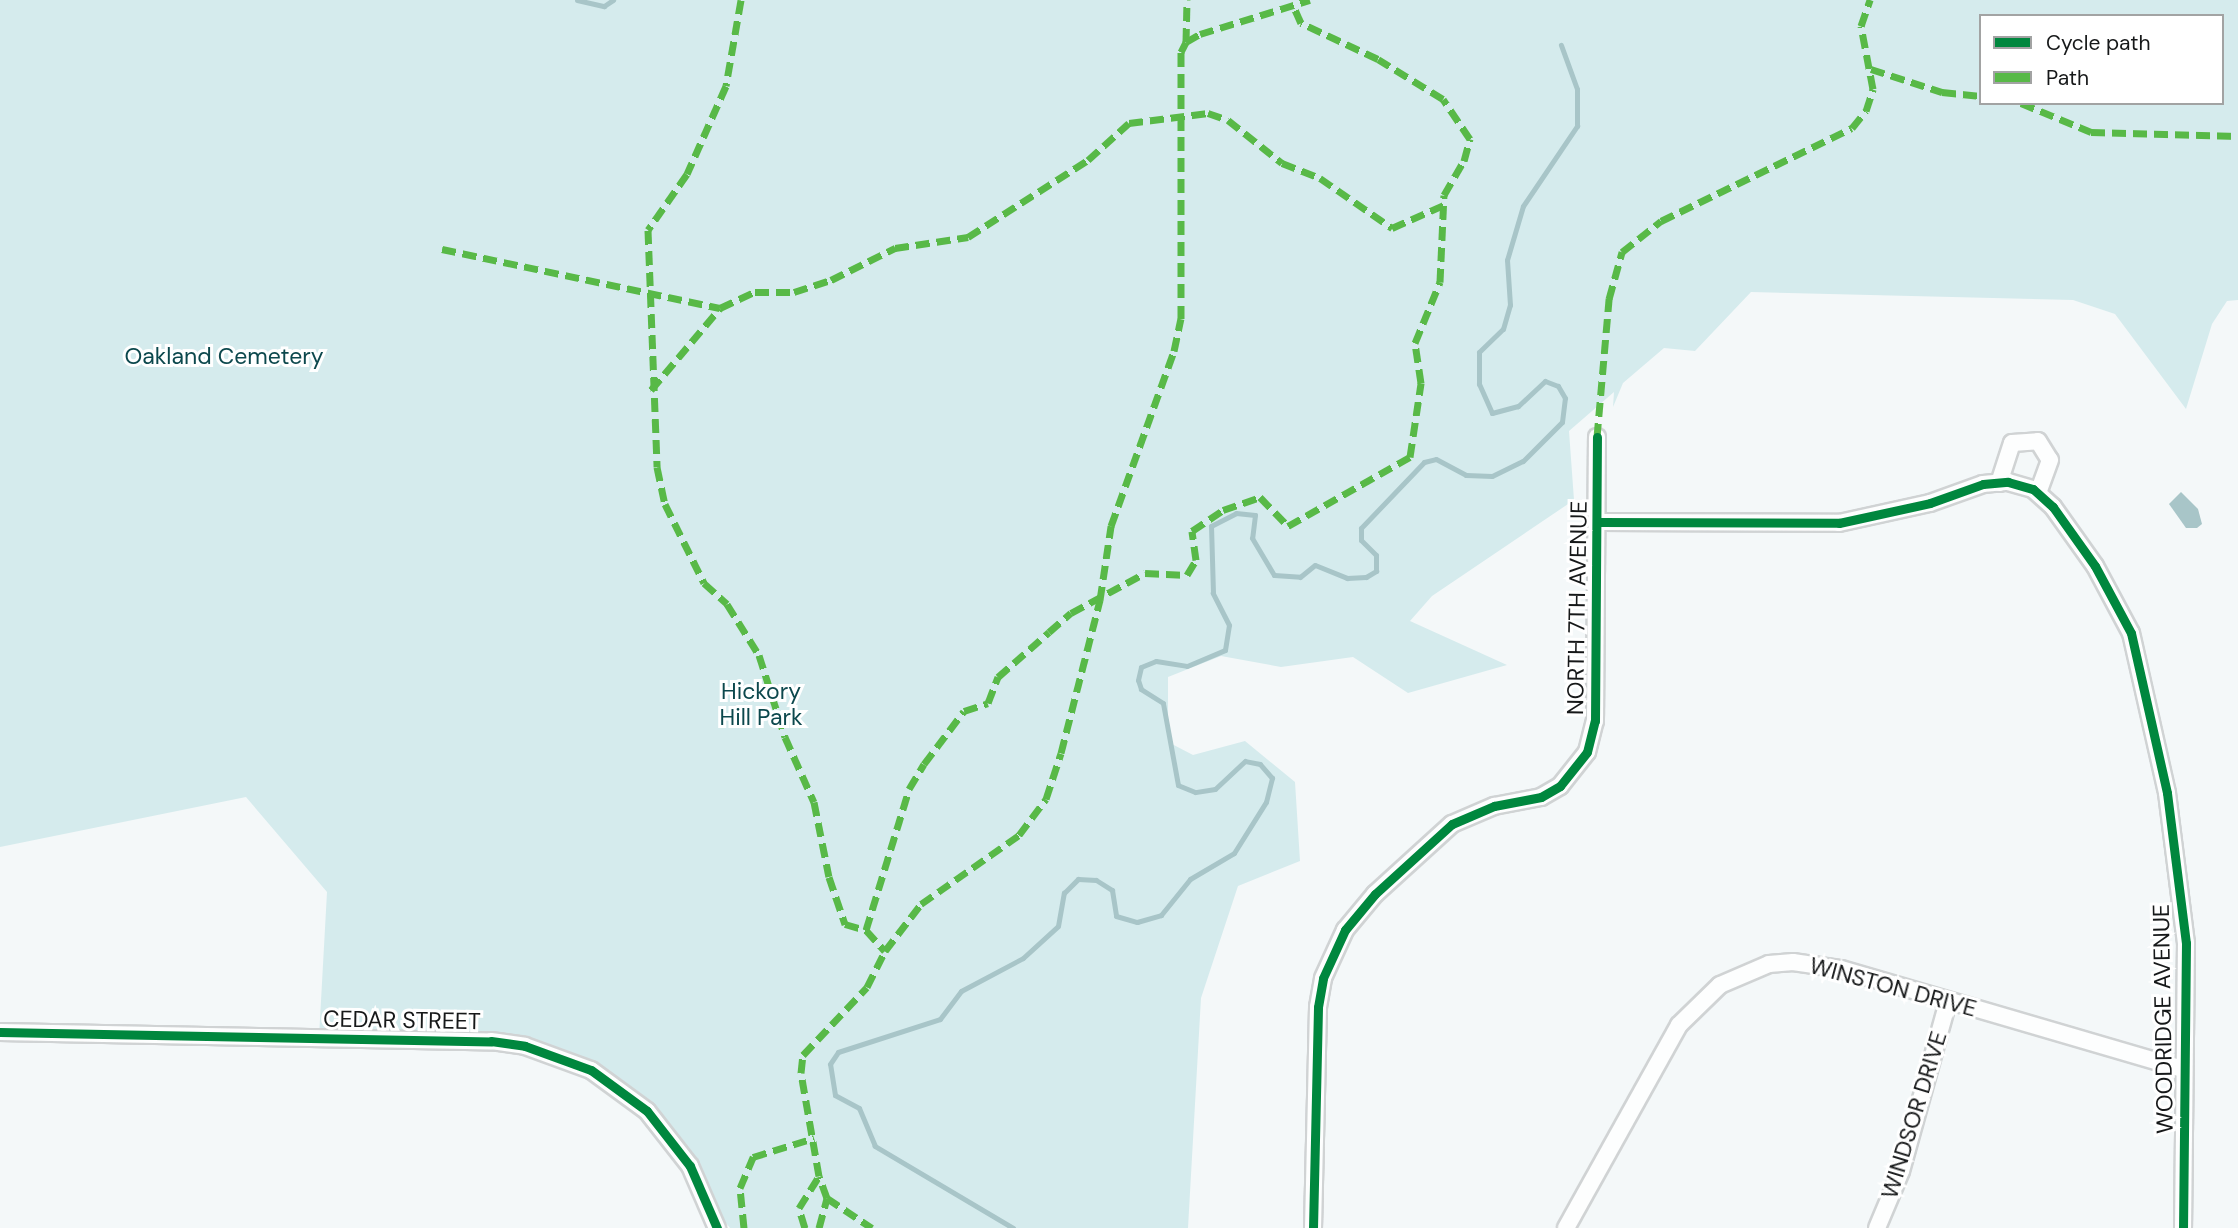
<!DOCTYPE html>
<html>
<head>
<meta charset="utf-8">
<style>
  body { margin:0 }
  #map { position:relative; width:2238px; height:1228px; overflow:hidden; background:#f4f8f9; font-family:"DM Sans",sans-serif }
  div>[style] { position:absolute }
  .green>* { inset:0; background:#d5ebed }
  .water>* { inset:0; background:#a8c5c8 }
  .stream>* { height:5px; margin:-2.5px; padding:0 2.5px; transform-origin:2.5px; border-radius:2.5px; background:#a8c5c8 }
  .roads { filter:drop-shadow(2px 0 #d0d3d4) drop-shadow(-2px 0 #d0d3d4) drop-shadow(0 2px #d0d3d4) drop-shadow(0 -2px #d0d3d4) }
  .street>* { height:16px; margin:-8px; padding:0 8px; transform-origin:8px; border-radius:8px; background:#fdfefe }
  .quiet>* { height:7px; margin-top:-3.5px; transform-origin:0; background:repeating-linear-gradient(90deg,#58b947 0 14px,transparent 0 21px) }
  .cycleway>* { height:9px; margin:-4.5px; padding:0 4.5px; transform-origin:4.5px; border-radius:4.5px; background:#00873e }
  span { translate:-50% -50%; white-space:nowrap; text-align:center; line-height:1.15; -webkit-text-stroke:6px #fff; paint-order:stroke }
  .park-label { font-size:23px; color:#0c484d }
  .street-label { font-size:23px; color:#161819 }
  .legend { position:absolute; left:1979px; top:14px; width:245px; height:91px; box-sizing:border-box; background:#fff; border:2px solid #a2a3a3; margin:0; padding:9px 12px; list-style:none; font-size:21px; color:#161819 }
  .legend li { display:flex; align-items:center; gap:14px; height:35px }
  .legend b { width:35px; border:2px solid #a2a3a3 }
</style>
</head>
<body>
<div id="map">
  <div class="green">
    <div style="clip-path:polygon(evenodd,0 0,2238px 0,2238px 300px,2227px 301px,2212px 324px,2186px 409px,2115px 314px,2073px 300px,1751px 292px,1695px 351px,1664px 348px,1623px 383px,1613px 407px,1614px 392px,1569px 431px,1574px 500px,1432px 596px,1410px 621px,1507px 665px,1408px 693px,1353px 657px,1281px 667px,1221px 656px,1168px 677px,1168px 742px,1193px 755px,1245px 741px,1295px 782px,1300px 861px,1238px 886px,1201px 998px,1188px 1228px,730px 1228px,620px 1089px,491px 1041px,319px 1037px,327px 892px,246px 797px,0 847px,0 0,1981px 16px,2222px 16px,2222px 103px,1981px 103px,1981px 16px)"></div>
  </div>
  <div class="water">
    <div style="clip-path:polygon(2181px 492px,2198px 509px,2202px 524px,2197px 528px,2186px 528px,2169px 504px)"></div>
  </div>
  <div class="stream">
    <div style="left:577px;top:0;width:28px;rotate:13deg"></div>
    <div style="left:604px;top:6px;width:11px;rotate:-34deg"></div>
    <div style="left:1013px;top:1228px;width:161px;rotate:-149.3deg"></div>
    <div style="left:875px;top:1146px;width:41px;rotate:-112.8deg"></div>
    <div style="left:859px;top:1108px;width:27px;rotate:-152deg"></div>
    <div style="left:835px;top:1095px;width:31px;rotate:-99deg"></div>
    <div style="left:830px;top:1064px;width:14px;rotate:-56deg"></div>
    <div style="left:838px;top:1052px;width:107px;rotate:-17.9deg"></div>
    <div style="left:940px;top:1019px;width:35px;rotate:-53deg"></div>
    <div style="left:961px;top:991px;width:70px;rotate:-28deg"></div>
    <div style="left:1023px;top:958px;width:47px;rotate:-42.4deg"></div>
    <div style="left:1058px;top:926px;width:34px;rotate:-80deg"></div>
    <div style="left:1064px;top:893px;width:20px;rotate:-45deg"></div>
    <div style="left:1078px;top:879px;width:18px;rotate:3deg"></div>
    <div style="left:1096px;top:880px;width:19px;rotate:32deg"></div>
    <div style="left:1112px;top:890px;width:26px;rotate:81deg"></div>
    <div style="left:1116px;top:916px;width:22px;rotate:16deg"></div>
    <div style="left:1137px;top:922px;width:25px;rotate:-16deg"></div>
    <div style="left:1161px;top:915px;width:46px;rotate:-51.1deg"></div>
    <div style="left:1190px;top:879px;width:51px;rotate:-30.6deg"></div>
    <div style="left:1234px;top:853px;width:60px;rotate:-57.9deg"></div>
    <div style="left:1266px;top:802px;width:25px;rotate:-76deg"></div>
    <div style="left:1272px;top:778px;width:18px;rotate:-131deg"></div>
    <div style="left:1260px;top:764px;width:15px;rotate:-169deg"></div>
    <div style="left:1245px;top:761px;width:41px;rotate:137deg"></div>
    <div style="left:1215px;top:789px;width:20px;rotate:171deg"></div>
    <div style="left:1195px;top:792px;width:18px;rotate:-158deg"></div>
    <div style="left:1178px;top:785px;width:83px;rotate:-100.4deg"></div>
    <div style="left:1163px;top:703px;width:26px;rotate:-148deg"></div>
    <div style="left:1141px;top:689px;width:9px;rotate:-108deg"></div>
    <div style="left:1138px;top:680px;width:13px;rotate:-77deg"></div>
    <div style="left:1141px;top:667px;width:16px;rotate:-22deg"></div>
    <div style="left:1156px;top:661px;width:31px;rotate:9deg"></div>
    <div style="left:1187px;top:666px;width:41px;rotate:-22.8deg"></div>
    <div style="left:1225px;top:650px;width:25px;rotate:-81deg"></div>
    <div style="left:1229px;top:625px;width:36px;rotate:-117deg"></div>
    <div style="left:1213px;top:593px;width:67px;rotate:-91.7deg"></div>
    <div style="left:1211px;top:526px;width:28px;rotate:-27deg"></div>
    <div style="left:1236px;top:513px;width:19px;rotate:6deg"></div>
    <div style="left:1255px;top:515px;width:23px;rotate:97deg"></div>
    <div style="left:1252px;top:538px;width:43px;rotate:59.3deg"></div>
    <div style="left:1274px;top:575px;width:26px;rotate:4deg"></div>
    <div style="left:1300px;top:577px;width:19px;rotate:-39deg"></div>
    <div style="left:1315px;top:565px;width:35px;rotate:22deg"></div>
    <div style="left:1347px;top:578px;width:19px;rotate:-3deg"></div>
    <div style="left:1366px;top:577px;width:12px;rotate:-31deg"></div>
    <div style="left:1376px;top:571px;width:16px;rotate:-90deg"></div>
    <div style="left:1376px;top:555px;width:21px;rotate:-135deg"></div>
    <div style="left:1361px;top:540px;width:12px;rotate:-90deg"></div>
    <div style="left:1361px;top:528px;width:91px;rotate:-46.3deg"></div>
    <div style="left:1424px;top:462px;width:12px;rotate:-14deg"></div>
    <div style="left:1436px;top:459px;width:34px;rotate:28deg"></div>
    <div style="left:1466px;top:475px;width:26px;rotate:2deg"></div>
    <div style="left:1492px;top:476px;width:34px;rotate:-26deg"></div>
    <div style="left:1523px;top:461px;width:55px;rotate:-45deg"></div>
    <div style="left:1562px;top:422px;width:24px;rotate:-83deg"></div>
    <div style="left:1565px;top:398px;width:14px;rotate:-120deg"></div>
    <div style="left:1558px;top:386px;width:14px;rotate:-159deg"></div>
    <div style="left:1545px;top:381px;width:37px;rotate:137deg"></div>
    <div style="left:1518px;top:406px;width:27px;rotate:165deg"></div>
    <div style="left:1492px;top:413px;width:32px;rotate:-114deg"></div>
    <div style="left:1479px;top:384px;width:32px;rotate:-90deg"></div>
    <div style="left:1479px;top:352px;width:33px;rotate:-44deg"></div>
    <div style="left:1503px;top:329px;width:25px;rotate:-74deg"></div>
    <div style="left:1510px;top:305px;width:45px;rotate:-93.8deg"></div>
    <div style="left:1507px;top:260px;width:56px;rotate:-73.5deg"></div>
    <div style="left:1523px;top:206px;width:97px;rotate:-56deg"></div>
    <div style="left:1577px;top:126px;width:37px;rotate:-90deg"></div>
    <div style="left:1577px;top:89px;width:47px;rotate:-110deg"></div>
  </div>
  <div class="roads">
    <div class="street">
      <div style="left:1999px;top:483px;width:42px;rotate:-72deg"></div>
      <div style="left:2012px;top:443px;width:26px;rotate:-4deg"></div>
      <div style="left:2038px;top:441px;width:22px;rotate:58deg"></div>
      <div style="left:2050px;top:460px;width:35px;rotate:110deg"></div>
      <div style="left:1600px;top:522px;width:239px;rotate:0.2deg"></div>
      <div style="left:1839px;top:523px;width:93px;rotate:-12.4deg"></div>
      <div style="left:1930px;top:503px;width:56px;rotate:-19.7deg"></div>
      <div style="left:1983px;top:484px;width:25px;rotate:-5deg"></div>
      <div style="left:2008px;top:482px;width:26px;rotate:16deg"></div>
      <div style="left:2033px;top:489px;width:27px;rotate:42deg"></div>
      <div style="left:2053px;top:507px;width:72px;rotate:54.6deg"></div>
      <div style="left:2095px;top:566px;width:76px;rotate:61.8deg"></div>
      <div style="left:2131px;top:633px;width:164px;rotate:77.3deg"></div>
      <div style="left:2167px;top:793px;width:151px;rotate:82.8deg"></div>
      <div style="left:2186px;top:943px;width:285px;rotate:90.6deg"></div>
      <div style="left:0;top:1032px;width:491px;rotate:1.1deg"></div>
      <div style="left:491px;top:1041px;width:34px;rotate:8deg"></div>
      <div style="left:525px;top:1046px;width:70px;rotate:20deg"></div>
      <div style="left:591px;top:1070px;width:69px;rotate:36.2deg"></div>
      <div style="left:647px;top:1111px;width:70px;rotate:52deg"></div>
      <div style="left:690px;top:1166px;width:68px;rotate:66.5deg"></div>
      <div style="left:1313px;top:1228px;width:221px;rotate:-88.7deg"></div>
      <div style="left:1318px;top:1007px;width:29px;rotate:-80deg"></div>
      <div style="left:1323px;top:978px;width:53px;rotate:-65.4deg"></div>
      <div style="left:1345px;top:930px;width:47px;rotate:-50.2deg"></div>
      <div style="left:1375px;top:894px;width:104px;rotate:-42.3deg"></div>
      <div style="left:1452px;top:824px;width:46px;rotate:-23.2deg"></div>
      <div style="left:1494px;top:806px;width:48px;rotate:-10.8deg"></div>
      <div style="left:1541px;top:797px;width:22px;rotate:-30deg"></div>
      <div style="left:1560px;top:786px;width:43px;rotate:-51.5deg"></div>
      <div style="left:1587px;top:752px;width:32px;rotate:-76deg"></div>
      <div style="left:1595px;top:721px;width:284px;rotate:-89.6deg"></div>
      <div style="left:1566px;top:1228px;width:232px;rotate:-60.9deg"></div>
      <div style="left:1679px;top:1025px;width:57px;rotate:-44.3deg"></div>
      <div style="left:1720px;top:985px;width:53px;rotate:-23.2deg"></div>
      <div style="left:1769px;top:964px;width:24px;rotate:-5deg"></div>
      <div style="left:1793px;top:962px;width:49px;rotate:8.3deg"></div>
      <div style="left:1841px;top:969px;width:357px;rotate:16.3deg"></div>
      <div style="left:1877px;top:1228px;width:62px;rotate:-67.2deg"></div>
      <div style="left:1901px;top:1171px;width:175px;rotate:-74.5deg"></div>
    </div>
  </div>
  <div class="quiet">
    <div style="left:741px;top:0;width:87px;rotate:99.9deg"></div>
    <div style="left:726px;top:86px;width:96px;rotate:113.9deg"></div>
    <div style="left:687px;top:174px;width:68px;rotate:124.9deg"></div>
    <div style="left:648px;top:230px;width:237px;rotate:87.8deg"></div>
    <div style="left:657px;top:467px;width:38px;rotate:78deg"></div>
    <div style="left:665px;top:504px;width:88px;rotate:63.7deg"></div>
    <div style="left:704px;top:583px;width:31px;rotate:42deg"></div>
    <div style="left:727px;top:604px;width:60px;rotate:57.9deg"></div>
    <div style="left:759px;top:655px;width:86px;rotate:72.4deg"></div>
    <div style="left:785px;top:737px;width:71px;rotate:66deg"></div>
    <div style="left:814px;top:802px;width:76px;rotate:78.7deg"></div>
    <div style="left:829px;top:877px;width:50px;rotate:71.2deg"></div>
    <div style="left:845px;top:924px;width:22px;rotate:16deg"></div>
    <div style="left:866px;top:930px;width:28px;rotate:48deg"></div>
    <div style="left:1186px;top:42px;width:42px;rotate:-88.6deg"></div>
    <div style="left:1871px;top:69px;width:75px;rotate:17.9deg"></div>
    <div style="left:1942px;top:92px;width:39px;rotate:6deg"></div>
    <div style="left:2021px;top:103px;width:76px;rotate:22.5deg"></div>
    <div style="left:2091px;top:132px;width:147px;rotate:1.6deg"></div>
    <div style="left:442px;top:249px;width:284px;rotate:12deg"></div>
    <div style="left:651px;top:390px;width:107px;rotate:-49.9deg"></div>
    <div style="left:720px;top:308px;width:38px;rotate:-25deg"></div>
    <div style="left:755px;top:292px;width:39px"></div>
    <div style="left:794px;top:292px;width:39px;rotate:-18deg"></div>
    <div style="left:831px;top:280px;width:72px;rotate:-26.6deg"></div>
    <div style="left:895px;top:248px;width:74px;rotate:-8.6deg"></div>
    <div style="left:968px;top:237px;width:143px;rotate:-32.7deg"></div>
    <div style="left:1088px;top:160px;width:55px;rotate:-42.1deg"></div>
    <div style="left:1129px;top:123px;width:80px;rotate:-7.2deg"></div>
    <div style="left:1208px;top:113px;width:21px;rotate:19deg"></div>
    <div style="left:1228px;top:120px;width:69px;rotate:38.5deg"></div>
    <div style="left:1282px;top:163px;width:41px;rotate:21.5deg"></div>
    <div style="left:1320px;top:178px;width:88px;rotate:34.8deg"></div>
    <div style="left:1392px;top:228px;width:57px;rotate:-23.9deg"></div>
    <div style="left:1597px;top:437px;width:139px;rotate:-85deg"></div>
    <div style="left:1609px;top:299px;width:49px;rotate:-74.5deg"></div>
    <div style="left:1622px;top:252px;width:50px;rotate:-38.5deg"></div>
    <div style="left:1661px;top:221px;width:212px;rotate:-26deg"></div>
    <div style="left:1852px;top:128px;width:22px;rotate:-51deg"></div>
    <div style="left:1866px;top:111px;width:23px;rotate:-72deg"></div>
    <div style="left:1873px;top:89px;width:64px;rotate:-100.8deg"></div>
    <div style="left:1861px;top:26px;width:28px;rotate:-71deg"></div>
    <div style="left:866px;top:930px;width:147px;rotate:-73deg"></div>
    <div style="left:909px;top:789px;width:29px;rotate:-59deg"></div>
    <div style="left:924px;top:764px;width:66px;rotate:-53deg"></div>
    <div style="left:964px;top:711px;width:25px;rotate:-18deg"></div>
    <div style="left:988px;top:703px;width:28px;rotate:-69deg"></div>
    <div style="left:998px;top:677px;width:68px;rotate:-41.4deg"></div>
    <div style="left:1049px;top:632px;width:29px;rotate:-41deg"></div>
    <div style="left:1071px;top:613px;width:84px;rotate:-28.4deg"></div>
    <div style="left:1145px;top:573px;width:42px;rotate:2.7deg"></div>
    <div style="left:1187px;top:575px;width:17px;rotate:-59deg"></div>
    <div style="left:1196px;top:560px;width:29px;rotate:-98deg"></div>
    <div style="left:1192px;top:531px;width:37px;rotate:-34deg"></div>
    <div style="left:1223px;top:510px;width:39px;rotate:-19deg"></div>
    <div style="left:1260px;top:497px;width:40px;rotate:46deg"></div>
    <div style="left:1288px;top:526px;width:140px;rotate:-29.5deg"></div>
    <div style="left:1410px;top:457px;width:75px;rotate:-81.5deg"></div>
    <div style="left:1421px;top:383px;width:40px;rotate:-98.5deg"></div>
    <div style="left:1415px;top:343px;width:66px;rotate:-67.7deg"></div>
    <div style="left:1440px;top:282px;width:87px;rotate:-87.4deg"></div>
    <div style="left:1444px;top:195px;width:39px;rotate:-60deg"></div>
    <div style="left:1464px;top:161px;width:23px;rotate:-75deg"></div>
    <div style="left:1470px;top:139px;width:48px;rotate:-124deg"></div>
    <div style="left:1443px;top:99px;width:76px;rotate:-148.4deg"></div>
    <div style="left:1378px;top:59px;width:85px;rotate:-154.9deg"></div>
    <div style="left:1301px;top:23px;width:20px;rotate:-114deg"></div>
    <div style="left:827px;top:1198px;width:54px;rotate:33.7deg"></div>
    <div style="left:744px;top:1228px;width:40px;rotate:-95.7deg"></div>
    <div style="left:740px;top:1188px;width:34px;rotate:-67deg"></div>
    <div style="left:753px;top:1157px;width:64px;rotate:-17.3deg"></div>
    <div style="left:805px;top:1228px;width:21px;rotate:-107deg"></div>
    <div style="left:799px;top:1208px;width:38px;rotate:-58deg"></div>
    <div style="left:819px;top:1228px;width:31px;rotate:-75deg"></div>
    <div style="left:827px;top:1198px;width:23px;rotate:-110deg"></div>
    <div style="left:819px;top:1176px;width:105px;rotate:-99.9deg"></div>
    <div style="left:801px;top:1073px;width:18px;rotate:-84deg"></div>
    <div style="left:803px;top:1055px;width:93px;rotate:-46.7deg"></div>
    <div style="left:867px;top:987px;width:40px;rotate:-63.4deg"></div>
    <div style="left:885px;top:951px;width:59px;rotate:-52.5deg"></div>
    <div style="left:921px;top:904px;width:120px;rotate:-35.1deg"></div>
    <div style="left:1019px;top:835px;width:45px;rotate:-53.1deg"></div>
    <div style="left:1046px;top:799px;width:48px;rotate:-71.9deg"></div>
    <div style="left:1061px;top:753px;width:158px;rotate:-75.7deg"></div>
    <div style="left:1100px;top:600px;width:75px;rotate:-81.5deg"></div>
    <div style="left:1111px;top:526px;width:186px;rotate:-70.2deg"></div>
    <div style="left:1174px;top:351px;width:33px;rotate:-78deg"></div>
    <div style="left:1181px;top:319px;width:267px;rotate:-90deg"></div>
    <div style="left:1181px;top:52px;width:11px;rotate:-63deg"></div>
    <div style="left:1186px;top:42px;width:16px;rotate:-30deg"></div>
    <div style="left:1200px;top:34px;width:115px;rotate:-17.2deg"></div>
  </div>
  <div class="cycleway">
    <div style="left:1600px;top:522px;width:239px;rotate:0.2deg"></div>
    <div style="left:1839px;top:523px;width:93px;rotate:-12.4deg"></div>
    <div style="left:1930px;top:503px;width:56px;rotate:-19.7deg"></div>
    <div style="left:1983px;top:484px;width:25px;rotate:-5deg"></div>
    <div style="left:2008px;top:482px;width:26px;rotate:16deg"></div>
    <div style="left:2033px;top:489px;width:27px;rotate:42deg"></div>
    <div style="left:2053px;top:507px;width:72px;rotate:54.6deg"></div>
    <div style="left:2095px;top:566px;width:76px;rotate:61.8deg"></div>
    <div style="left:2131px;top:633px;width:164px;rotate:77.3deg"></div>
    <div style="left:2167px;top:793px;width:151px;rotate:82.8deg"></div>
    <div style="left:2186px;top:943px;width:285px;rotate:90.6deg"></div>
    <div style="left:0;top:1032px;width:491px;rotate:1.1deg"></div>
    <div style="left:491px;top:1041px;width:34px;rotate:8deg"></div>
    <div style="left:525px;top:1046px;width:70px;rotate:20deg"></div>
    <div style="left:591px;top:1070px;width:69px;rotate:36.2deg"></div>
    <div style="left:647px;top:1111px;width:70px;rotate:52deg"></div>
    <div style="left:690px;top:1166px;width:68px;rotate:66.5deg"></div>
    <div style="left:1313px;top:1228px;width:221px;rotate:-88.7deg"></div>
    <div style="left:1318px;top:1007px;width:29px;rotate:-80deg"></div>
    <div style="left:1323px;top:978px;width:53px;rotate:-65.4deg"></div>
    <div style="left:1345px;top:930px;width:47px;rotate:-50.2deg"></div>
    <div style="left:1375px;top:894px;width:104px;rotate:-42.3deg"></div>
    <div style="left:1452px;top:824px;width:46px;rotate:-23.2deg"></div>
    <div style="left:1494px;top:806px;width:48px;rotate:-10.8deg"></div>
    <div style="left:1541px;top:797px;width:22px;rotate:-30deg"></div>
    <div style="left:1560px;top:786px;width:43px;rotate:-51.5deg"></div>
    <div style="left:1587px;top:752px;width:32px;rotate:-76deg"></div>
    <div style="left:1595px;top:721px;width:284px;rotate:-89.6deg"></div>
  </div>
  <div class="park-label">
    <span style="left:224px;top:356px">Oakland Cemetery</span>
    <span style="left:761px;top:704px">Hickory<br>Hill Park</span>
  </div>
  <div class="street-label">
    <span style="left:1577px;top:608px;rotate:-89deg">NORTH 7TH AVENUE</span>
    <span style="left:1893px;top:987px;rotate:15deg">WINSTON DRIVE</span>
    <span style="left:2163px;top:1019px;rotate:-91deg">WOODRIDGE AVENUE</span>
    <span style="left:402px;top:1020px;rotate:1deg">CEDAR STREET</span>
    <span style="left:1914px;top:1115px;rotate:-73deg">WINDSOR DRIVE</span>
  </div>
  <ul class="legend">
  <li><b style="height:9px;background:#00873e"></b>Cycle path</li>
  <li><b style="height:9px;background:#58b947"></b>Path</li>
  </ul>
</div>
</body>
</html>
